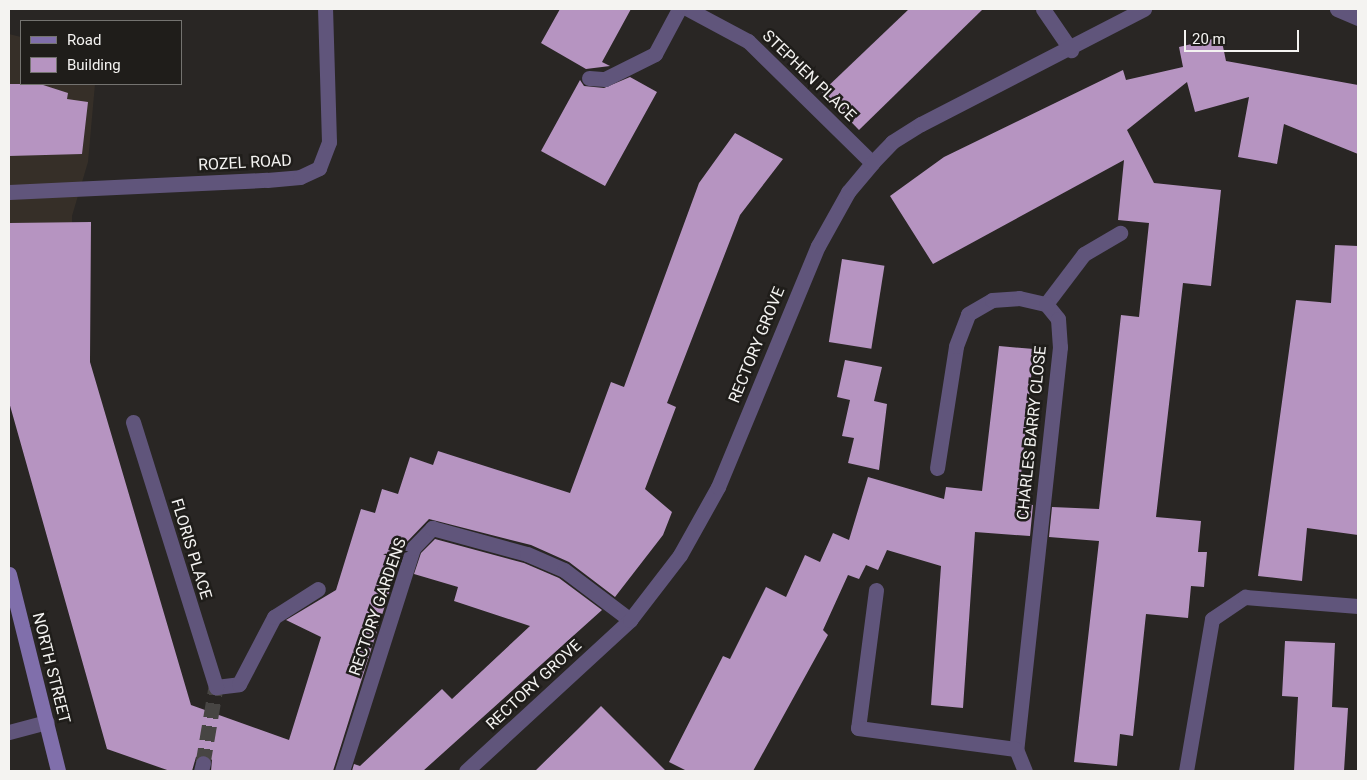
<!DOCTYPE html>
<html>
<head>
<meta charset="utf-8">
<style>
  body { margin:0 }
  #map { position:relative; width:1367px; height:780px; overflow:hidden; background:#292624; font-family:Roboto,sans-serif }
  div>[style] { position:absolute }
  .built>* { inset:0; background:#362f28 }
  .building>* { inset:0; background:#b694c1; transform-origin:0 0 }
  .minor-tunnel>* { height:15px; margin-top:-7.5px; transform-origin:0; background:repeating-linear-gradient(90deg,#474543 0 15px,transparent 0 23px) }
  .service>* { height:15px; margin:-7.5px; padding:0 7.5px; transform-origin:7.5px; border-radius:7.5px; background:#60557b }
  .minor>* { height:15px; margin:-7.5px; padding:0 7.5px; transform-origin:7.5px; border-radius:7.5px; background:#60557b }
  .secondary>* { height:15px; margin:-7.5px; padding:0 7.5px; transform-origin:7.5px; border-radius:7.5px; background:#806fab }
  span { translate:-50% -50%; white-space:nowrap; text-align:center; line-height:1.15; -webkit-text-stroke:5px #1f1d1a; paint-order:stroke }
  .street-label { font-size:16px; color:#f4f3f1 }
  .frame { position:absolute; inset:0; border:10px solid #f4f3f1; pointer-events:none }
  .legend { position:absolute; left:20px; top:20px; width:162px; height:65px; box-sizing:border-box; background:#1f1d1a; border:1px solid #747370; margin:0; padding:6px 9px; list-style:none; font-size:15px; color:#f4f3f1 }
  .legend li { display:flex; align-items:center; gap:10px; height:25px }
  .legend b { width:25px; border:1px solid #747370 }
  .scale { position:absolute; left:1184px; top:30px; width:115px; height:22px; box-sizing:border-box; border:2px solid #f4f3f1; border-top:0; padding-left:6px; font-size:15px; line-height:18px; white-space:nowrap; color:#f4f3f1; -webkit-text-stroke:4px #1f1d1a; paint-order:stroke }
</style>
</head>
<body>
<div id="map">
  <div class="built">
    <div style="clip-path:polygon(9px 34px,21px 37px,21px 84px,95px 84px,88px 162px,72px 216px,72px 346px,9px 352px)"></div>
  </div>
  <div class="building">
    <div style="clip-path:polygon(560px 9px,631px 9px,602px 62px,610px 66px,586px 69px,541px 43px)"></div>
    <div style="clip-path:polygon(909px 9px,983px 9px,859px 130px,822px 92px)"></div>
    <div style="clip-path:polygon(1221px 37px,1226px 61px,1358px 85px,1358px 154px,1284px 124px,1277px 164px,1238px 157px,1249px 97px,1195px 112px,1187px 82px,1127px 130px,1154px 183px,1221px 190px,1211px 286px,1183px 283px,1156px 517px,1201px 521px,1198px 552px,1207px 552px,1204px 587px,1191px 586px,1188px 618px,1146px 614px,1133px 736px,1120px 734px,1117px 766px,1074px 762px,1099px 541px,1049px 537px,1052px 507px,1099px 509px,1121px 315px,1139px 317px,1149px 223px,1118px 220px,1124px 160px,933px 264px,890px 196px,944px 157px,1123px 70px,1126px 80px,1183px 67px,1179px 47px)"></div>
    <div style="clip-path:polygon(630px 77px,657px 92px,605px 186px,541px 151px,580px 80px,584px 86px,604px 88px)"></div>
    <div style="clip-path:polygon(9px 84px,40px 84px,68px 93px,67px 99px,88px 102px,82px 154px,9px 156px)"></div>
    <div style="clip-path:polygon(735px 133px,783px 159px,740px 215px,667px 403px,676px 407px,645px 489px,672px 512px,663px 535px,615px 597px,569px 562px,531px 545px,429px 519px,404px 545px,333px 771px,211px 771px,212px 760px,205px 754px,196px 757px,192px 771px,170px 771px,107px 749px,9px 402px,9px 223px,91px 222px,90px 362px,191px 705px,289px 740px,321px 637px,286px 620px,336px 590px,361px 509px,375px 513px,382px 489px,398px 494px,410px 457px,433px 465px,438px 451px,570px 493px,611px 382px,624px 387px,699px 183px)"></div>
    <div style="clip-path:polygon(1335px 245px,1358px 246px,1358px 535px,1307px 528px,1302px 581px,1258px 576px,1296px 300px,1331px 303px)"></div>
    <div style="left:842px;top:259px;width:43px;height:84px;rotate:9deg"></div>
    <div style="clip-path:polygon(999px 346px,1034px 349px,1018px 504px,1033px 505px,1030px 536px,975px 532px,963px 708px,931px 705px,941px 566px,887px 550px,878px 570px,866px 565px,859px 579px,848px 575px,823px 630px,828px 635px,753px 771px,687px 771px,669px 762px,723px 656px,730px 659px,766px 587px,786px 597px,805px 555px,820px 562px,833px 533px,849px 540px,868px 477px,944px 499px,946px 487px,982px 491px)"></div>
    <div style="clip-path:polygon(845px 360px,882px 367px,874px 401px,887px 404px,879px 470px,848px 463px,854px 438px,842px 436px,850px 400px,837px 397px)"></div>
    <div style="clip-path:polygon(435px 539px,524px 563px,559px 578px,602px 610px,423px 771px,352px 771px,354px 764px,360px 766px,442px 689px,452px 699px,530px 626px,454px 601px,458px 587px,414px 574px,421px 553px)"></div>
    <div style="clip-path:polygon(1285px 641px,1335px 643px,1332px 707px,1348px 708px,1344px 771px,1294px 771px,1298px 697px,1282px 696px)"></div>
    <div style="clip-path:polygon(601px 706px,666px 771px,535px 771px,578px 729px)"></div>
  </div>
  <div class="minor-tunnel">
    <div style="left:203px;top:763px;width:77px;rotate:-80.3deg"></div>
  </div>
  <div class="service">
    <div style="left:216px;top:687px;width:23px;rotate:-7deg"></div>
    <div style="left:239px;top:684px;width:76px;rotate:-62.4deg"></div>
    <div style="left:274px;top:617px;width:52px;rotate:-32.5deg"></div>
  </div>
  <div class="minor">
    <div style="left:688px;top:9px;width:68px;rotate:28.1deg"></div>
    <div style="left:748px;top:41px;width:174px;rotate:44.5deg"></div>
    <div style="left:1043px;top:9px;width:50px;rotate:55.7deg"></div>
    <div style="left:1337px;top:9px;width:23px;rotate:23deg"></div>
    <div style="left:589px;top:78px;width:16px;rotate:4deg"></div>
    <div style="left:605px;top:79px;width:56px;rotate:-26.6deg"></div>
    <div style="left:655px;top:54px;width:51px;rotate:-61.9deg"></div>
    <div style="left:9px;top:192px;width:258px;rotate:-2.7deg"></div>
    <div style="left:267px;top:180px;width:33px;rotate:-5deg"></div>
    <div style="left:300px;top:177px;width:21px;rotate:-25deg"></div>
    <div style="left:319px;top:168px;width:28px;rotate:-69deg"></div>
    <div style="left:329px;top:142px;width:133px;rotate:-91.7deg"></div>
    <div style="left:1046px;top:304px;width:63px;rotate:-52.8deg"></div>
    <div style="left:1084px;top:254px;width:42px;rotate:-30.3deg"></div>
    <div style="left:133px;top:422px;width:278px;rotate:72.6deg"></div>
    <div style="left:937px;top:468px;width:123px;rotate:-81.1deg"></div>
    <div style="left:956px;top:346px;width:34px;rotate:-69deg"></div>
    <div style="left:968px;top:314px;width:28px;rotate:-30deg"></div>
    <div style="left:992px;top:300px;width:27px;rotate:-4deg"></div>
    <div style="left:1019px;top:298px;width:28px;rotate:13deg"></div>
    <div style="left:1046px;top:304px;width:19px;rotate:51deg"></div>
    <div style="left:1058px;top:319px;width:28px;rotate:86deg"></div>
    <div style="left:1060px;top:347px;width:404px;rotate:96.2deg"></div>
    <div style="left:1016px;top:749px;width:24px;rotate:68deg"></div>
    <div style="left:876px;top:590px;width:139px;rotate:97.4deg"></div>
    <div style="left:858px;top:728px;width:159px;rotate:7.6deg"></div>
    <div style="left:9px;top:732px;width:39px;rotate:-15deg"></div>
    <div style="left:201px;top:771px;width:8px;rotate:-76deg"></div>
    <div style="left:342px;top:771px;width:234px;rotate:-72.3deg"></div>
    <div style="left:413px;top:548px;width:28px;rotate:-46deg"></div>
    <div style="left:432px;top:528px;width:98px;rotate:15.3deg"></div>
    <div style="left:527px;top:554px;width:40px;rotate:23.4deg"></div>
    <div style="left:564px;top:570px;width:83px;rotate:37.1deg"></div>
    <div style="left:466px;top:771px;width:223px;rotate:-42.6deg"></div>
    <div style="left:630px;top:620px;width:82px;rotate:-52.4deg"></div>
    <div style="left:680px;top:555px;width:78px;rotate:-60.8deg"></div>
    <div style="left:718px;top:487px;width:261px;rotate:-67.5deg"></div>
    <div style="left:818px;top:246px;width:62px;rotate:-60.9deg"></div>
    <div style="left:848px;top:192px;width:38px;rotate:-50deg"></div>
    <div style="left:872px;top:163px;width:29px;rotate:-46deg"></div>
    <div style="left:892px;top:142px;width:34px;rotate:-32deg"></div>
    <div style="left:921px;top:124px;width:251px;rotate:-27.3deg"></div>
    <div style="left:1186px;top:771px;width:154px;rotate:-80.3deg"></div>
    <div style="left:1212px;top:619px;width:40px;rotate:-34deg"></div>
    <div style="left:1245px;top:597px;width:113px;rotate:4.6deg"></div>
  </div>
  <div class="secondary">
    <div style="left:9px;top:574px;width:203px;rotate:76deg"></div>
  </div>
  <div class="street-label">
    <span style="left:809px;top:76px;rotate:44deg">STEPHEN PLACE</span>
    <span style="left:245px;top:163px;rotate:-3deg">ROZEL ROAD</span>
    <span style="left:757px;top:345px;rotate:-68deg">RECTORY GROVE</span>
    <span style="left:1032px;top:433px;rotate:-84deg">CHARLES BARRY CLOSE</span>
    <span style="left:191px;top:549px;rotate:73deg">FLORIS PLACE</span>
    <span style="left:378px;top:607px;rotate:-71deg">RECTORY GARDENS</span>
    <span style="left:51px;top:668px;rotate:76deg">NORTH STREET</span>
    <span style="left:534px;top:685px;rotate:-43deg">RECTORY GROVE</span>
  </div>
  <div class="frame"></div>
  <ul class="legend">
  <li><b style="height:6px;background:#806fab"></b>Road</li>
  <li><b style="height:14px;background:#b694c1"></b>Building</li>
  </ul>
  <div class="scale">20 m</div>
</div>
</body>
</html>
